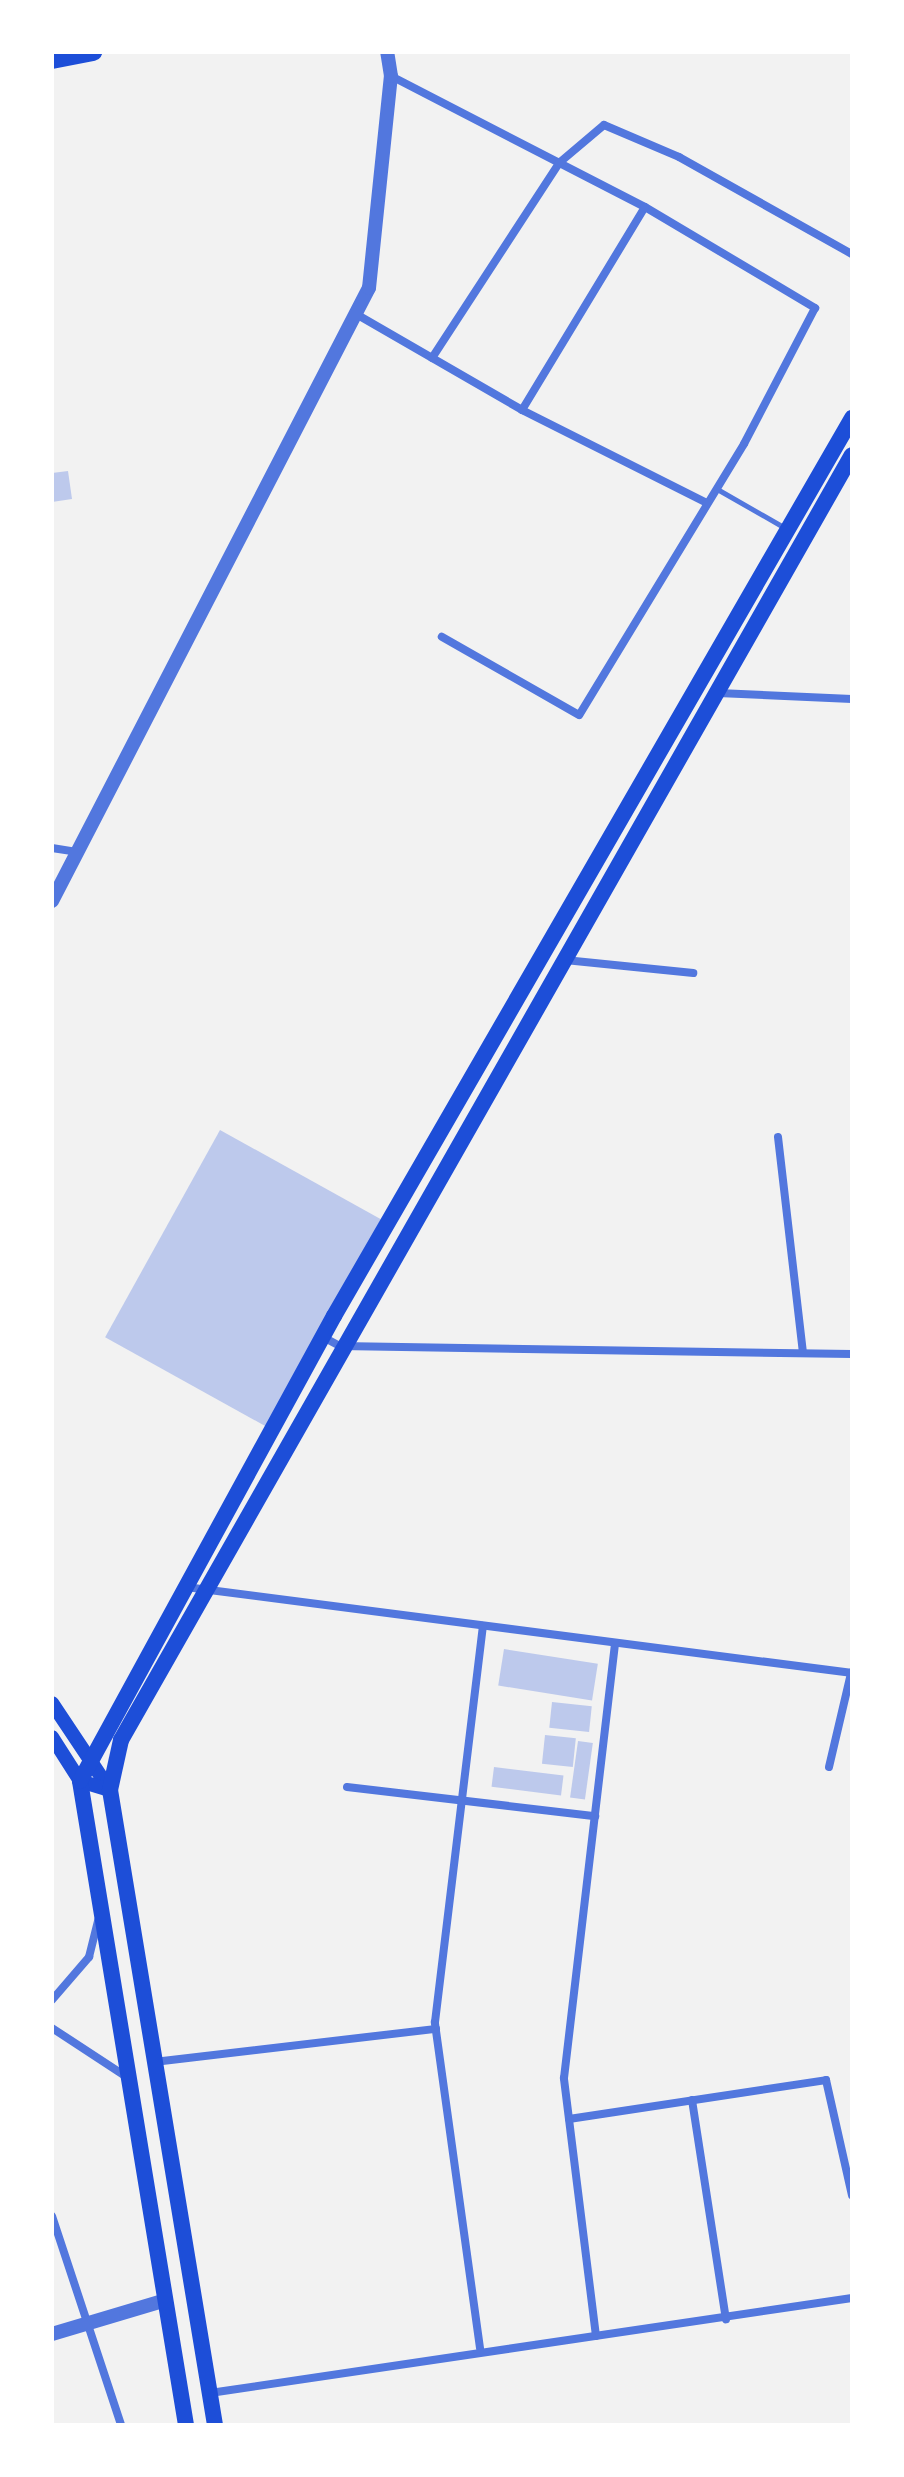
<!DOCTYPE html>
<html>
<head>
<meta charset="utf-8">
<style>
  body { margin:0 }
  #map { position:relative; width:904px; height:2477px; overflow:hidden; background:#f2f2f2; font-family:"Asap Condensed",sans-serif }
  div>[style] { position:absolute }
  .building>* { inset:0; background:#bdc9ec; transform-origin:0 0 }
  .service>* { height:5px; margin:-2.5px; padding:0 2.5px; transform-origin:2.5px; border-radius:2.5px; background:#5277de }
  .minor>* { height:8px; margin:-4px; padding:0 4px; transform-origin:4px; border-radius:4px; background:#5277de }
  .tertiary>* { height:14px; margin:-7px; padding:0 7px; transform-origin:7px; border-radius:7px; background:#5277de }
  .secondary>* { height:14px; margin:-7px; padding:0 7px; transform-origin:7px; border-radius:7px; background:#1d4ed8 }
  .primary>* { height:16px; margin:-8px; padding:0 8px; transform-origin:8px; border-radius:8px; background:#1d4ed8 }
  .trunk>* { height:18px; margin:-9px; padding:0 9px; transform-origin:9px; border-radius:9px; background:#1d4ed8 }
  span { translate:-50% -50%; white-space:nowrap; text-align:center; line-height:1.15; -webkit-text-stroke:7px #fff; paint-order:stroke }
  .frame { position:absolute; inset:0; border:54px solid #fff; pointer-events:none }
</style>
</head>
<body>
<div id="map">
  <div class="building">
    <div style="clip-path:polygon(68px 471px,72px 499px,52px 502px,52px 473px)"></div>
    <div style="left:220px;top:1130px;width:184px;height:237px;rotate:29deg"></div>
    <div style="left:504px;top:1649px;width:95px;height:37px;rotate:9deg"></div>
    <div style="left:552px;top:1702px;width:40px;height:26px;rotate:6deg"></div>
    <div style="left:545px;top:1735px;width:31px;height:29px;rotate:6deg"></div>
    <div style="left:578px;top:1741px;width:15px;height:57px;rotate:8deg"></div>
    <div style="left:494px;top:1767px;width:70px;height:20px;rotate:7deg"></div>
  </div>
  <div class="service">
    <div style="left:717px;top:489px;width:78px;rotate:29.8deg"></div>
  </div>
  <div class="minor">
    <div style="left:391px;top:76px;width:286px;rotate:27.3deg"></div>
    <div style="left:645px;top:207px;width:198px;rotate:30.7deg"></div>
    <div style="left:815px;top:308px;width:153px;rotate:117.6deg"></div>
    <div style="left:744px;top:444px;width:317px;rotate:121.3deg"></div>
    <div style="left:579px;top:715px;width:158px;rotate:-150.3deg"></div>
    <div style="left:356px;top:314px;width:192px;rotate:30deg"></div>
    <div style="left:522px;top:410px;width:207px;rotate:26.7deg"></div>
    <div style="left:432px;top:358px;width:233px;rotate:-56.9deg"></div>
    <div style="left:559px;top:163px;width:59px;rotate:-40.2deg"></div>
    <div style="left:604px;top:125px;width:82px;rotate:23.1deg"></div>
    <div style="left:679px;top:157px;width:198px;rotate:29.3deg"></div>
    <div style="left:522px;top:410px;width:237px;rotate:-58.8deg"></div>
    <div style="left:718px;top:693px;width:134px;rotate:2.6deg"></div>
    <div style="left:52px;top:848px;width:25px;rotate:9deg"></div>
    <div style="left:565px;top:960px;width:129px;rotate:5.8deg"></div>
    <div style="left:778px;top:1137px;width:217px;rotate:83.4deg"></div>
    <div style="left:323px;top:1337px;width:19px;rotate:28deg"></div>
    <div style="left:340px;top:1346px;width:512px;rotate:0.9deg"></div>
    <div style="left:186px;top:1587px;width:672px;rotate:7.36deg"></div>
    <div style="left:829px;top:1767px;width:97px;rotate:-76.8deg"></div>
    <div style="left:347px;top:1787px;width:250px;rotate:6.7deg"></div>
    <div style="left:52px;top:2000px;width:57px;rotate:-49.3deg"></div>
    <div style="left:89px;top:1957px;width:38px;rotate:-76deg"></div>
    <div style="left:52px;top:2028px;width:91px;rotate:33.3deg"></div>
    <div style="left:154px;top:2062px;width:284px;rotate:-6.7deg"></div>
    <div style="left:692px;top:2100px;width:222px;rotate:81.2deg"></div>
    <div style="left:569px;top:2119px;width:260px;rotate:-8.6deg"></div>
    <div style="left:826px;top:2080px;width:118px;rotate:77.3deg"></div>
    <div style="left:52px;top:2216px;width:220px;rotate:71.7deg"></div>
    <div style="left:596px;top:2336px;width:260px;rotate:-97.1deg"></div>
    <div style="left:564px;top:2078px;width:438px;rotate:-83.3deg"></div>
    <div style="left:480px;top:2348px;width:329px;rotate:-97.9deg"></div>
    <div style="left:435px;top:2022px;width:399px;rotate:-83.1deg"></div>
    <div style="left:210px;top:2393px;width:649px;rotate:-8.42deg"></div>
  </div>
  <div class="tertiary">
    <div style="left:52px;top:901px;width:690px;rotate:-62.66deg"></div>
    <div style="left:369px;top:288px;width:213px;rotate:-84.1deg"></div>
    <div style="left:391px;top:76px;width:24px;rotate:-99deg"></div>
    <div style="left:52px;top:2334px;width:119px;rotate:-16.6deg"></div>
  </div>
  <div class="secondary">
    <div style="left:52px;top:1703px;width:105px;rotate:56.3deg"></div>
    <div style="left:52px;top:1737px;width:52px;rotate:57.5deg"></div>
    <div style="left:80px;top:1781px;width:31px;rotate:17deg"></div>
  </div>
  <div class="primary">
    <div style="left:186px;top:2425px;width:653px;rotate:-99.35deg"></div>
    <div style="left:80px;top:1781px;width:530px;rotate:-61.36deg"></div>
    <div style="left:334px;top:1316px;width:1037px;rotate:-60.02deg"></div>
    <div style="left:215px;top:2425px;width:644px;rotate:-99.39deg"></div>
    <div style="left:110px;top:1790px;width:51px;rotate:-77.6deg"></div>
    <div style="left:121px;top:1740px;width:1478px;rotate:-60.37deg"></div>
  </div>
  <div class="trunk">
    <div style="left:52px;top:60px;width:42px;rotate:-11deg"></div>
  </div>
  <div class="frame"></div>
</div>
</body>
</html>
